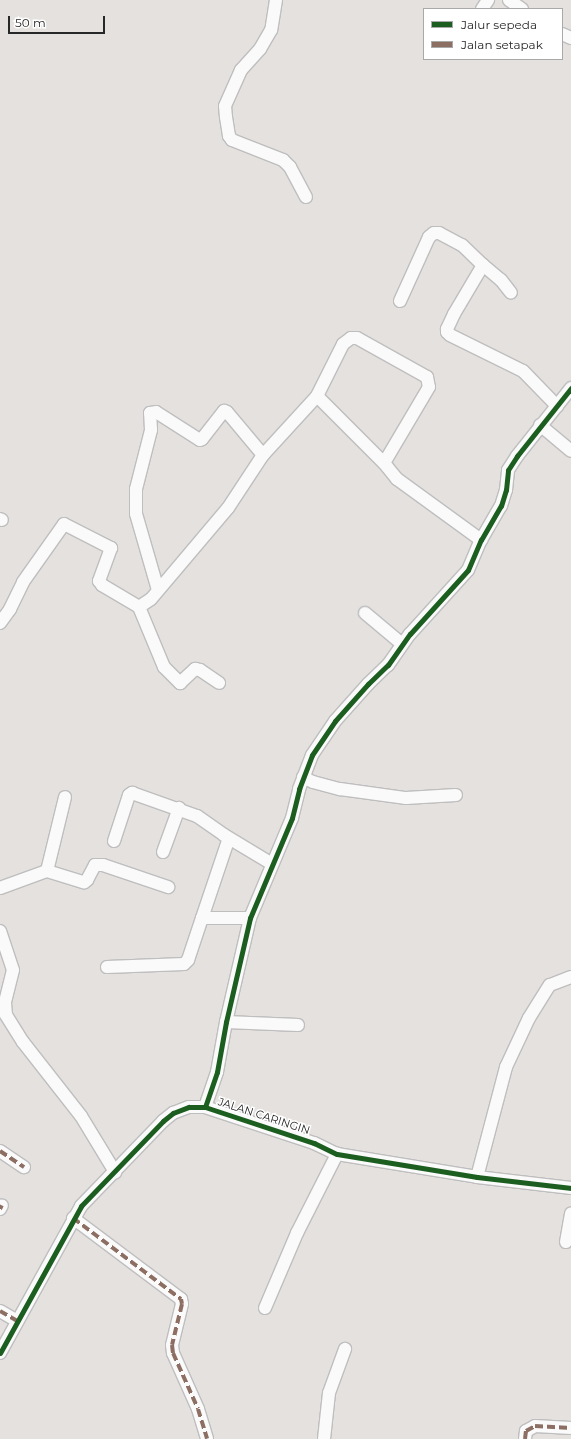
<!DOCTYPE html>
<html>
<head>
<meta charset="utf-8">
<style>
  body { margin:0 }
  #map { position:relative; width:571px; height:1439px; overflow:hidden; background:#e4e1de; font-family:Montserrat,sans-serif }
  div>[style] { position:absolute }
  .roads { filter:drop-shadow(1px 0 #bfbebf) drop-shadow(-1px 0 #bfbebf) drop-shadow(0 1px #bfbebf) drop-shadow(0 -1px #bfbebf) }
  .minor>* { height:12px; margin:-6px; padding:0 6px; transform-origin:6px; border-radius:6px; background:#fbfafa }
  .quiet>* { height:4px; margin-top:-2px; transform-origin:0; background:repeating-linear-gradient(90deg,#8d6e63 0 8px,transparent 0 12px) }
  .cycleway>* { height:5px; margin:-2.5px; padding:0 2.5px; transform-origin:2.5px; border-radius:2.5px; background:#1b5e20 }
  span { translate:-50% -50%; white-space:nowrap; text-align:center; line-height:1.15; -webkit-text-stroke:3px #fff; paint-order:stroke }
  .street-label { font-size:11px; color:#272727 }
  .legend { position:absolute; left:423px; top:8px; width:140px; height:52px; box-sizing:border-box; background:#fff; border:1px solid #a9a9a9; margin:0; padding:5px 7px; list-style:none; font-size:12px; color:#272727 }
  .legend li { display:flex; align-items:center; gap:8px; height:20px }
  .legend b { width:20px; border:1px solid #a9a9a9 }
  .scale { position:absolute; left:8px; top:16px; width:97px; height:18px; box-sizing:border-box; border:2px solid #272727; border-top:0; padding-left:5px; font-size:12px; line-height:14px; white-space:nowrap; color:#272727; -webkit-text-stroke:3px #fff; paint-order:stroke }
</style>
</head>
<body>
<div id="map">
  <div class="roads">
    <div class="minor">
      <div style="left:276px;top:0;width:30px;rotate:99deg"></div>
      <div style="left:271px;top:30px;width:22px;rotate:120deg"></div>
      <div style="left:260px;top:49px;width:28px;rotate:132deg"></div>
      <div style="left:241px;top:70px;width:39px;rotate:114deg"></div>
      <div style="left:225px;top:106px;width:11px;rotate:85deg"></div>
      <div style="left:226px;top:117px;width:19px;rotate:81deg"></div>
      <div style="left:229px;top:136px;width:5px;rotate:53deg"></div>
      <div style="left:232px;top:140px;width:55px;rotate:21.4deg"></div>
      <div style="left:283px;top:160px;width:10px;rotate:45deg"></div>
      <div style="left:290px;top:167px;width:34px;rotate:62deg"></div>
      <div style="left:509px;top:0;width:16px;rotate:35deg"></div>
      <div style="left:482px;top:9px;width:11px;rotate:-56deg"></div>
      <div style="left:562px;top:34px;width:10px;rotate:24deg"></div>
      <div style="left:483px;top:265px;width:23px;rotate:40deg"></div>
      <div style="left:501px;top:280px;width:16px;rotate:52deg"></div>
      <div style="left:400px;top:301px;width:70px;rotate:-65.6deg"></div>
      <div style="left:429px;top:237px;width:6px;rotate:-39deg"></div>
      <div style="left:434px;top:233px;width:5px"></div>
      <div style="left:439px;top:233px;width:26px;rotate:28deg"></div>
      <div style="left:462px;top:245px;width:29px;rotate:44deg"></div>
      <div style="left:483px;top:265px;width:57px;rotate:120.6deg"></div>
      <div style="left:454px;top:314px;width:17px;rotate:115deg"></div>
      <div style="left:447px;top:329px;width:3px;rotate:90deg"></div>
      <div style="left:447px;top:332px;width:4px;rotate:45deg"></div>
      <div style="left:450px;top:335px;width:81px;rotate:26.3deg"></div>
      <div style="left:523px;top:371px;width:49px;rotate:45.8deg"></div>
      <div style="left:317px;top:396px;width:95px;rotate:45deg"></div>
      <div style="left:384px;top:463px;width:21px;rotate:51deg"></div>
      <div style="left:397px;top:479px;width:104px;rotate:36deg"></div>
      <div style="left:540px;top:425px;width:40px;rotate:40deg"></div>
      <div style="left:0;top:519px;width:2px;rotate:27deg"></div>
      <div style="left:158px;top:590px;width:79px;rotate:-106.1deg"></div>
      <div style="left:136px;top:514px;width:25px;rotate:-90deg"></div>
      <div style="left:136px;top:489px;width:61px;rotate:-75.7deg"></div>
      <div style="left:151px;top:430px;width:17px;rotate:-93deg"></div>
      <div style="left:150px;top:413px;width:6px;rotate:-9deg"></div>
      <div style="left:156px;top:412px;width:52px;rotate:32.5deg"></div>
      <div style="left:200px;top:440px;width:2px;rotate:-27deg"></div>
      <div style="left:202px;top:439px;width:36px;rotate:-52deg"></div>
      <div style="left:224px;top:411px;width:3px;rotate:18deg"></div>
      <div style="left:227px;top:412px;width:56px;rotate:50.1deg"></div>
      <div style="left:139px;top:607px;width:14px;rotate:-34deg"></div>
      <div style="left:151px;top:599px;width:119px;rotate:-49.8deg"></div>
      <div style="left:228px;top:508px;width:64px;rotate:-56.6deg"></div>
      <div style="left:263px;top:455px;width:80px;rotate:-47.5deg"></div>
      <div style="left:317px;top:396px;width:58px;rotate:-63.4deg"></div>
      <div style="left:343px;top:344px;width:10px;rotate:-37deg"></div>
      <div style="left:351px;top:338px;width:6px"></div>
      <div style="left:357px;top:338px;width:80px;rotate:29.1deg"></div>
      <div style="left:427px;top:377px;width:10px;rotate:79deg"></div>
      <div style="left:429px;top:387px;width:88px;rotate:120.6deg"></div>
      <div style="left:365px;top:613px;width:48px;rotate:40deg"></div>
      <div style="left:0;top:623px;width:17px;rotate:-54deg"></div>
      <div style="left:10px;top:609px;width:30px;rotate:-64deg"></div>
      <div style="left:23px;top:582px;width:71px;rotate:-54.7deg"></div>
      <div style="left:64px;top:524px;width:53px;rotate:27.1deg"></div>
      <div style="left:111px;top:548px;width:35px;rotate:110deg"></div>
      <div style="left:99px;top:581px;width:5px;rotate:53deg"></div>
      <div style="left:102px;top:585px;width:43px;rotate:30.7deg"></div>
      <div style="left:139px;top:607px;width:65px;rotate:67.4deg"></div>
      <div style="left:164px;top:667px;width:23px;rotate:45deg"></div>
      <div style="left:180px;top:683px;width:21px;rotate:-43deg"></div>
      <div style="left:195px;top:669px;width:5px;rotate:11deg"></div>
      <div style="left:200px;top:670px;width:23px;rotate:34deg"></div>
      <div style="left:303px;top:777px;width:11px;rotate:27deg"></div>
      <div style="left:313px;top:782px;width:28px;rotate:15deg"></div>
      <div style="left:340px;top:789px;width:67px;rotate:7.8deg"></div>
      <div style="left:406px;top:798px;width:50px;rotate:-3.4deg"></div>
      <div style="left:114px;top:841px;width:48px;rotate:-71.9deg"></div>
      <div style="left:129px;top:795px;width:4px;rotate:-34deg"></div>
      <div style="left:132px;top:793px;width:69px;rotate:19.5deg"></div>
      <div style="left:197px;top:816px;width:33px;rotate:35deg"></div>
      <div style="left:224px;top:835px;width:56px;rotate:31.1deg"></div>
      <div style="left:163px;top:852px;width:47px;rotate:-70deg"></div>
      <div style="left:47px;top:871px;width:76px;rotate:-76.3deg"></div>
      <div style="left:0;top:888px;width:50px;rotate:-19.9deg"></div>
      <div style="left:47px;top:871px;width:39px;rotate:17deg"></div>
      <div style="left:84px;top:882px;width:4px;rotate:-34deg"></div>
      <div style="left:87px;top:880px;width:17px;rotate:-62deg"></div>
      <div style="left:95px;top:865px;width:8px"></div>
      <div style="left:103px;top:865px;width:69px;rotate:18.7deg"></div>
      <div style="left:202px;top:918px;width:84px;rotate:-71.4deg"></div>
      <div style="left:0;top:931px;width:41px;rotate:71.6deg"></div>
      <div style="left:13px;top:970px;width:34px;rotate:104deg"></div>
      <div style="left:5px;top:1003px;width:12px;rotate:85deg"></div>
      <div style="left:6px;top:1015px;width:32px;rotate:58deg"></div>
      <div style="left:23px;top:1042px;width:94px;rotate:51.9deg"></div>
      <div style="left:81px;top:1116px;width:66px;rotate:58.7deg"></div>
      <div style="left:107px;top:967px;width:77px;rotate:-2.2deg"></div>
      <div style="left:184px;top:964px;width:6px;rotate:-45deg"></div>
      <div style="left:188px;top:960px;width:44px;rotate:-71.6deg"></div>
      <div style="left:202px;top:918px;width:48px"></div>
      <div style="left:226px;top:1022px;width:72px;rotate:2.4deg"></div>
      <div style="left:205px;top:1107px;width:37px;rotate:-71deg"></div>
      <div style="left:217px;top:1072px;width:51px;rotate:-79.8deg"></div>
      <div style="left:226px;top:1022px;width:107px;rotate:-77deg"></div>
      <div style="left:250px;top:918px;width:108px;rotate:-67.2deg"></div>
      <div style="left:292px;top:818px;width:30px;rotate:-76deg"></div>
      <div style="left:299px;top:789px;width:36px;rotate:-69deg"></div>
      <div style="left:312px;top:755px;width:41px;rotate:-55.9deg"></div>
      <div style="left:335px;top:721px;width:50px;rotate:-48.3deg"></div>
      <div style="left:368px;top:684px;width:28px;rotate:-44deg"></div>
      <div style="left:388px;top:665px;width:38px;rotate:-55deg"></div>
      <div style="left:410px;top:634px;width:86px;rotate:-47.8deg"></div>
      <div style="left:468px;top:570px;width:33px;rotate:-67deg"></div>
      <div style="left:481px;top:540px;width:39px;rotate:-60deg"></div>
      <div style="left:501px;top:506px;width:17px;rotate:-73deg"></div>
      <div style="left:506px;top:490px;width:20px;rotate:-84deg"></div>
      <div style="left:508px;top:470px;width:17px;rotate:-57deg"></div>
      <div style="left:517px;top:456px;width:87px;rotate:-51.5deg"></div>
      <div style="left:0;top:1151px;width:29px;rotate:34deg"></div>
      <div style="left:477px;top:1177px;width:114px;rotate:-75.2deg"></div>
      <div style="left:506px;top:1067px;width:54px;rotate:-64.9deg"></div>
      <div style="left:529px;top:1018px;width:39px;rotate:-58deg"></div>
      <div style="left:550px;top:985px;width:22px;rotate:-21deg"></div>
      <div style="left:0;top:1209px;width:4px;rotate:-63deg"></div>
      <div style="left:73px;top:1218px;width:135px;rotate:36.9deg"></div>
      <div style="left:181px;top:1299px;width:5px;rotate:79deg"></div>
      <div style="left:182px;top:1304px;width:42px;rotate:103.7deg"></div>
      <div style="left:172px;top:1345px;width:8px;rotate:83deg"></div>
      <div style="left:173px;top:1353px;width:61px;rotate:65.9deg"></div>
      <div style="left:198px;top:1409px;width:31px;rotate:73deg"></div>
      <div style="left:566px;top:1242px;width:29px;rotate:-80deg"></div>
      <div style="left:265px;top:1308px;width:82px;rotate:-66.9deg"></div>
      <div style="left:297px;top:1233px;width:89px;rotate:-63.1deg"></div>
      <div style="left:0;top:1311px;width:20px;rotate:30deg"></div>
      <div style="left:0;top:1353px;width:168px;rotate:-61.1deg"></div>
      <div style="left:81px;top:1206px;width:118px;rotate:-46deg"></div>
      <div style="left:163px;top:1121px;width:13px;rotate:-39deg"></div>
      <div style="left:173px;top:1113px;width:17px;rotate:-21deg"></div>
      <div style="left:189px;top:1107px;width:16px"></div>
      <div style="left:205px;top:1107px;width:115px;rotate:18.3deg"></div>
      <div style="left:314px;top:1143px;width:25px;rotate:26deg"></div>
      <div style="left:337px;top:1154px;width:142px;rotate:9.3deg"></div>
      <div style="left:477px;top:1177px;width:95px;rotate:6.7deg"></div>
      <div style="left:324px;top:1439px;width:46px;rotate:-83.8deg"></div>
      <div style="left:329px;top:1393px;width:47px;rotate:-70deg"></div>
      <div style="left:525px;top:1439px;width:8px;rotate:-83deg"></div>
      <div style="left:526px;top:1431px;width:10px;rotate:-29deg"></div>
      <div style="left:535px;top:1426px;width:36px;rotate:3deg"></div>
    </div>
  </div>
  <div class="quiet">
    <div style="left:0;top:1151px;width:29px;rotate:34deg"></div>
    <div style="left:0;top:1209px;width:4px;rotate:-63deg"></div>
    <div style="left:73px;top:1218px;width:135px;rotate:36.9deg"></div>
    <div style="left:181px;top:1299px;width:5px;rotate:79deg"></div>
    <div style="left:182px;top:1304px;width:42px;rotate:103.7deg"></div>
    <div style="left:172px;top:1345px;width:8px;rotate:83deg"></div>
    <div style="left:173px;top:1353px;width:61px;rotate:65.9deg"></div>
    <div style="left:198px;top:1409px;width:31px;rotate:73deg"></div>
    <div style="left:0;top:1311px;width:20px;rotate:30deg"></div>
    <div style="left:525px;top:1439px;width:8px;rotate:-83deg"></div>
    <div style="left:526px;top:1431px;width:10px;rotate:-29deg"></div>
    <div style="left:535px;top:1426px;width:36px;rotate:3deg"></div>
  </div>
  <div class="cycleway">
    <div style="left:205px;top:1107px;width:37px;rotate:-71deg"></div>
    <div style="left:217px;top:1072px;width:51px;rotate:-79.8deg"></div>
    <div style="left:226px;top:1022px;width:107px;rotate:-77deg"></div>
    <div style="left:250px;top:918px;width:108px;rotate:-67.2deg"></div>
    <div style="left:292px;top:818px;width:30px;rotate:-76deg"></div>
    <div style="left:299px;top:789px;width:36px;rotate:-69deg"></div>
    <div style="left:312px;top:755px;width:41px;rotate:-55.9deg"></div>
    <div style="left:335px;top:721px;width:50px;rotate:-48.3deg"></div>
    <div style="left:368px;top:684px;width:28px;rotate:-44deg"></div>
    <div style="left:388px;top:665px;width:38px;rotate:-55deg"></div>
    <div style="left:410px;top:634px;width:86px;rotate:-47.8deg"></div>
    <div style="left:468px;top:570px;width:33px;rotate:-67deg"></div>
    <div style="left:481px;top:540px;width:39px;rotate:-60deg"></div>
    <div style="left:501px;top:506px;width:17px;rotate:-73deg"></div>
    <div style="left:506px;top:490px;width:20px;rotate:-84deg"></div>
    <div style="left:508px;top:470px;width:17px;rotate:-57deg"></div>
    <div style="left:517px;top:456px;width:87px;rotate:-51.5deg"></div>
    <div style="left:0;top:1353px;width:168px;rotate:-61.1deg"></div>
    <div style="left:81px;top:1206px;width:118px;rotate:-46deg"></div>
    <div style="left:163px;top:1121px;width:13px;rotate:-39deg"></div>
    <div style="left:173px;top:1113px;width:17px;rotate:-21deg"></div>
    <div style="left:189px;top:1107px;width:16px"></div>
    <div style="left:205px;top:1107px;width:115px;rotate:18.3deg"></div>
    <div style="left:314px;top:1143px;width:25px;rotate:26deg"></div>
    <div style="left:337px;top:1154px;width:142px;rotate:9.3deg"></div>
    <div style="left:477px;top:1177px;width:95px;rotate:6.7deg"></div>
  </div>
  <div class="street-label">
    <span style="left:264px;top:1116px;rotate:18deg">JALAN CARINGIN</span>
  </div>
  <ul class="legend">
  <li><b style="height:5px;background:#1b5e20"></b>Jalur sepeda</li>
  <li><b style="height:5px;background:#8d6e63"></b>Jalan setapak</li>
  </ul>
  <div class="scale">50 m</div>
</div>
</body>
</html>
